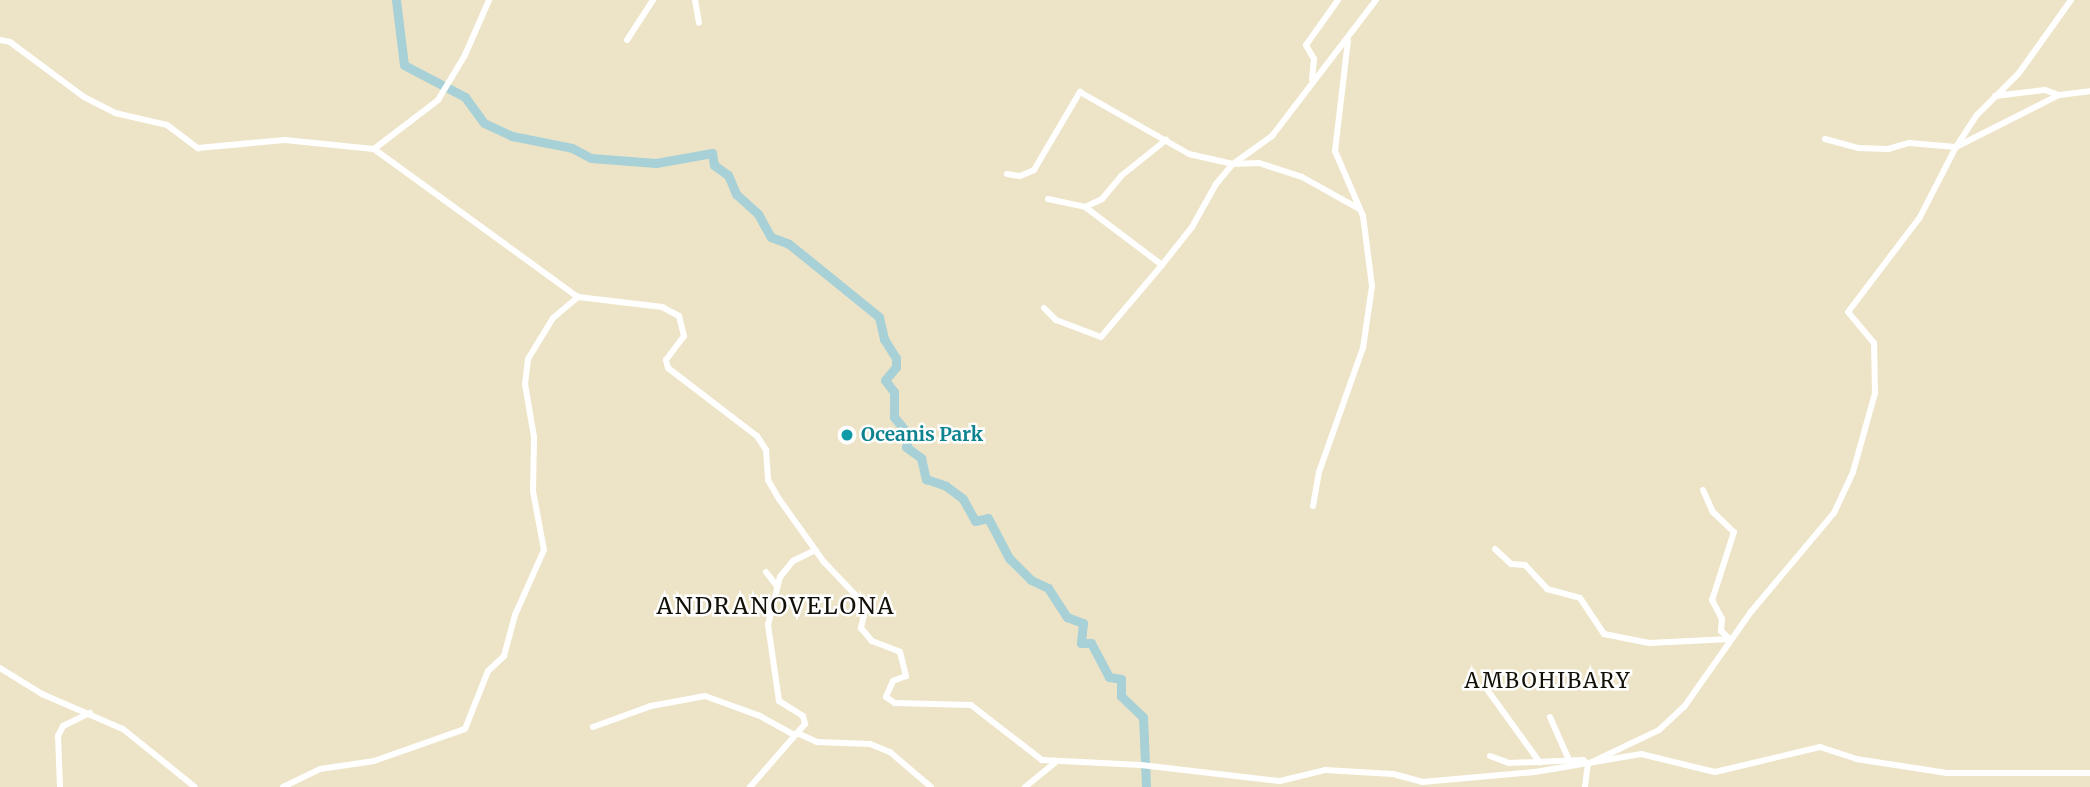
<!DOCTYPE html>
<html>
<head>
<meta charset="utf-8">
<style>
  body { margin:0 }
  #map { position:relative; width:2090px; height:787px; overflow:hidden; background:#ede4c7; font-family:Merriweather,serif }
  div>[style] { position:absolute }
  .river>* { height:9px; margin:-4.5px; padding:0 4.5px; transform-origin:4.5px; border-radius:4.5px; background:#a7d0d7 }
  .minor>* { height:6px; margin:-3px; padding:0 3px; transform-origin:3px; border-radius:3px; background:#fff }
  .dots>* { width:19px; height:19px; translate:-50% -50%; box-sizing:border-box; border:4px solid #fff; border-radius:50% }
  span { translate:-50% -50%; white-space:nowrap; text-align:center; line-height:1.15; -webkit-text-stroke:5px #fff; paint-order:stroke }
  .culture-label { font-size:19px; color:#0d838f; font-weight:700 }
  .left { translate:0 -50%; text-align:left }
  .neighbourhood-label { font-size:21px; color:#131007; letter-spacing:2px }
  .quarter-label { font-size:23px; color:#131007; letter-spacing:2px }
</style>
</head>
<body>
<div id="map">
  <div class="river">
    <div style="left:396px;top:0;width:65px;rotate:83deg"></div>
    <div style="left:404px;top:65px;width:69px;rotate:27.7deg"></div>
    <div style="left:465px;top:97px;width:32px;rotate:54deg"></div>
    <div style="left:484px;top:123px;width:31px;rotate:25deg"></div>
    <div style="left:512px;top:136px;width:61px;rotate:11.3deg"></div>
    <div style="left:572px;top:148px;width:21px;rotate:28deg"></div>
    <div style="left:591px;top:158px;width:65px;rotate:4.4deg"></div>
    <div style="left:656px;top:163px;width:57px;rotate:-10.1deg"></div>
    <div style="left:712px;top:153px;width:12px;rotate:81deg"></div>
    <div style="left:714px;top:165px;width:17px;rotate:36deg"></div>
    <div style="left:728px;top:175px;width:21px;rotate:67deg"></div>
    <div style="left:736px;top:194px;width:30px;rotate:42deg"></div>
    <div style="left:758px;top:214px;width:26px;rotate:61deg"></div>
    <div style="left:771px;top:237px;width:19px;rotate:21deg"></div>
    <div style="left:789px;top:244px;width:116px;rotate:39deg"></div>
    <div style="left:879px;top:317px;width:23px;rotate:77deg"></div>
    <div style="left:884px;top:339px;width:22px;rotate:58deg"></div>
    <div style="left:896px;top:358px;width:9px;rotate:90deg"></div>
    <div style="left:896px;top:367px;width:17px;rotate:130deg"></div>
    <div style="left:885px;top:380px;width:15px;rotate:53deg"></div>
    <div style="left:894px;top:392px;width:25px;rotate:90deg"></div>
    <div style="left:894px;top:417px;width:23px;rotate:50deg"></div>
    <div style="left:909px;top:435px;width:12px;rotate:104deg"></div>
    <div style="left:906px;top:447px;width:19px;rotate:36deg"></div>
    <div style="left:921px;top:458px;width:22px;rotate:77deg"></div>
    <div style="left:926px;top:479px;width:21px;rotate:19deg"></div>
    <div style="left:946px;top:486px;width:21px;rotate:37deg"></div>
    <div style="left:963px;top:499px;width:25px;rotate:61deg"></div>
    <div style="left:975px;top:521px;width:13px;rotate:-13deg"></div>
    <div style="left:988px;top:518px;width:45px;rotate:62.3deg"></div>
    <div style="left:1009px;top:558px;width:31px;rotate:45deg"></div>
    <div style="left:1031px;top:580px;width:19px;rotate:25deg"></div>
    <div style="left:1048px;top:588px;width:35px;rotate:57deg"></div>
    <div style="left:1067px;top:617px;width:17px;rotate:21deg"></div>
    <div style="left:1083px;top:623px;width:20px;rotate:96deg"></div>
    <div style="left:1081px;top:643px;width:10px"></div>
    <div style="left:1091px;top:643px;width:38px;rotate:62deg"></div>
    <div style="left:1109px;top:677px;width:12px;rotate:9deg"></div>
    <div style="left:1121px;top:679px;width:17px;rotate:90deg"></div>
    <div style="left:1121px;top:696px;width:30px;rotate:44deg"></div>
    <div style="left:1143px;top:717px;width:70px;rotate:87.5deg"></div>
  </div>
  <div class="minor">
    <div style="left:695px;top:0;width:23px;rotate:80deg"></div>
    <div style="left:0;top:40px;width:10px;rotate:11deg"></div>
    <div style="left:10px;top:42px;width:92px;rotate:36.6deg"></div>
    <div style="left:84px;top:97px;width:35px;rotate:27deg"></div>
    <div style="left:115px;top:113px;width:53px;rotate:13deg"></div>
    <div style="left:167px;top:125px;width:39px;rotate:37deg"></div>
    <div style="left:198px;top:148px;width:87px;rotate:-5.3deg"></div>
    <div style="left:285px;top:140px;width:89px;rotate:5.8deg"></div>
    <div style="left:374px;top:149px;width:252px;rotate:36deg"></div>
    <div style="left:578px;top:297px;width:85px;rotate:6.8deg"></div>
    <div style="left:662px;top:307px;width:19px;rotate:28deg"></div>
    <div style="left:679px;top:316px;width:21px;rotate:76deg"></div>
    <div style="left:684px;top:336px;width:30px;rotate:127deg"></div>
    <div style="left:666px;top:360px;width:8px;rotate:76deg"></div>
    <div style="left:668px;top:368px;width:112px;rotate:37.4deg"></div>
    <div style="left:757px;top:436px;width:17px;rotate:57deg"></div>
    <div style="left:766px;top:450px;width:30px;rotate:86deg"></div>
    <div style="left:768px;top:480px;width:22px;rotate:60deg"></div>
    <div style="left:779px;top:499px;width:77px;rotate:54.5deg"></div>
    <div style="left:824px;top:562px;width:61px;rotate:46.3deg"></div>
    <div style="left:866px;top:606px;width:23px;rotate:103deg"></div>
    <div style="left:861px;top:628px;width:17px;rotate:50deg"></div>
    <div style="left:872px;top:641px;width:30px;rotate:21deg"></div>
    <div style="left:900px;top:652px;width:25px;rotate:76deg"></div>
    <div style="left:906px;top:676px;width:14px;rotate:159deg"></div>
    <div style="left:893px;top:681px;width:17px;rotate:114deg"></div>
    <div style="left:886px;top:697px;width:11px;rotate:34deg"></div>
    <div style="left:895px;top:703px;width:76px;rotate:1.5deg"></div>
    <div style="left:971px;top:705px;width:90px;rotate:37.8deg"></div>
    <div style="left:1042px;top:760px;width:99px;rotate:2.9deg"></div>
    <div style="left:1141px;top:765px;width:140px;rotate:6.6deg"></div>
    <div style="left:1280px;top:781px;width:46px;rotate:-13.7deg"></div>
    <div style="left:1325px;top:770px;width:68px;rotate:3.4deg"></div>
    <div style="left:1393px;top:774px;width:30px;rotate:15deg"></div>
    <div style="left:1422px;top:782px;width:113px;rotate:-5.1deg"></div>
    <div style="left:1535px;top:772px;width:108px;rotate:-9.6deg"></div>
    <div style="left:1641px;top:754px;width:76px;rotate:13.7deg"></div>
    <div style="left:1715px;top:772px;width:108px;rotate:-13.4deg"></div>
    <div style="left:1820px;top:747px;width:38px;rotate:18deg"></div>
    <div style="left:1856px;top:759px;width:92px;rotate:8.7deg"></div>
    <div style="left:1947px;top:773px;width:143px"></div>
    <div style="left:627px;top:40px;width:48px;rotate:-57deg"></div>
    <div style="left:1312px;top:79px;width:20px;rotate:-84deg"></div>
    <div style="left:1314px;top:59px;width:16px;rotate:-120deg"></div>
    <div style="left:1306px;top:45px;width:55px;rotate:-54.6deg"></div>
    <div style="left:1995px;top:96px;width:50px;rotate:-6.8deg"></div>
    <div style="left:2045px;top:90px;width:15px;rotate:20deg"></div>
    <div style="left:1825px;top:139px;width:34px;rotate:15deg"></div>
    <div style="left:1858px;top:148px;width:30px;rotate:2deg"></div>
    <div style="left:1888px;top:149px;width:22px;rotate:-16deg"></div>
    <div style="left:1909px;top:143px;width:47px;rotate:4.9deg"></div>
    <div style="left:1956px;top:147px;width:38px;rotate:-57deg"></div>
    <div style="left:1977px;top:115px;width:59px;rotate:-45deg"></div>
    <div style="left:2019px;top:73px;width:90px;rotate:-54.5deg"></div>
    <div style="left:374px;top:149px;width:81px;rotate:-37.4deg"></div>
    <div style="left:438px;top:100px;width:52px;rotate:-59deg"></div>
    <div style="left:465px;top:55px;width:60px;rotate:-66.4deg"></div>
    <div style="left:1007px;top:174px;width:13px;rotate:9deg"></div>
    <div style="left:1020px;top:176px;width:15px;rotate:-23deg"></div>
    <div style="left:1034px;top:170px;width:91px;rotate:-59.5deg"></div>
    <div style="left:1080px;top:92px;width:125px;rotate:29.6deg"></div>
    <div style="left:1189px;top:154px;width:45px;rotate:12.8deg"></div>
    <div style="left:1233px;top:164px;width:26px;rotate:-2deg"></div>
    <div style="left:1259px;top:163px;width:45px;rotate:18deg"></div>
    <div style="left:1302px;top:177px;width:64px;rotate:29deg"></div>
    <div style="left:1048px;top:199px;width:38px;rotate:12deg"></div>
    <div style="left:1085px;top:207px;width:19px;rotate:-25deg"></div>
    <div style="left:1102px;top:199px;width:30px;rotate:-50deg"></div>
    <div style="left:1121px;top:176px;width:58px;rotate:-38.7deg"></div>
    <div style="left:1162px;top:265px;width:48px;rotate:-51.7deg"></div>
    <div style="left:1192px;top:227px;width:49px;rotate:-60.8deg"></div>
    <div style="left:1216px;top:184px;width:26px;rotate:-50deg"></div>
    <div style="left:1233px;top:164px;width:48px;rotate:-35.7deg"></div>
    <div style="left:1272px;top:136px;width:171px;rotate:-52.6deg"></div>
    <div style="left:1044px;top:308px;width:17px;rotate:45deg"></div>
    <div style="left:1056px;top:320px;width:48px;rotate:20.7deg"></div>
    <div style="left:1101px;top:337px;width:94px;rotate:-49.7deg"></div>
    <div style="left:1162px;top:265px;width:96px;rotate:-143deg"></div>
    <div style="left:1703px;top:490px;width:24px;rotate:66deg"></div>
    <div style="left:1713px;top:512px;width:29px;rotate:44deg"></div>
    <div style="left:1734px;top:532px;width:71px;rotate:107.9deg"></div>
    <div style="left:1712px;top:600px;width:21px;rotate:62deg"></div>
    <div style="left:1722px;top:619px;width:12px;rotate:95deg"></div>
    <div style="left:1721px;top:631px;width:12px;rotate:42deg"></div>
    <div style="left:1313px;top:506px;width:35px;rotate:-80deg"></div>
    <div style="left:1319px;top:472px;width:132px;rotate:-70.5deg"></div>
    <div style="left:1363px;top:348px;width:63px;rotate:-81.7deg"></div>
    <div style="left:1372px;top:286px;width:71px;rotate:-97.3deg"></div>
    <div style="left:1363px;top:216px;width:71px;rotate:-113.3deg"></div>
    <div style="left:1335px;top:151px;width:111px;rotate:-83.3deg"></div>
    <div style="left:1495px;top:549px;width:22px;rotate:43deg"></div>
    <div style="left:1511px;top:564px;width:14px;rotate:4deg"></div>
    <div style="left:1525px;top:565px;width:33px;rotate:47deg"></div>
    <div style="left:1547px;top:589px;width:34px;rotate:15deg"></div>
    <div style="left:1580px;top:598px;width:43px;rotate:56.3deg"></div>
    <div style="left:1604px;top:634px;width:46px;rotate:11.3deg"></div>
    <div style="left:1649px;top:643px;width:81px;rotate:-2.8deg"></div>
    <div style="left:766px;top:572px;width:16px;rotate:52deg"></div>
    <div style="left:0;top:668px;width:49px;rotate:31.8deg"></div>
    <div style="left:42px;top:694px;width:88px;rotate:23.4deg"></div>
    <div style="left:123px;top:729px;width:92px;rotate:38.9deg"></div>
    <div style="left:1486px;top:688px;width:92px;rotate:54.2deg"></div>
    <div style="left:1550px;top:717px;width:47px;rotate:66.2deg"></div>
    <div style="left:593px;top:727px;width:62px;rotate:-19.9deg"></div>
    <div style="left:651px;top:706px;width:55px;rotate:-10.5deg"></div>
    <div style="left:705px;top:696px;width:59px;rotate:20deg"></div>
    <div style="left:760px;top:716px;width:39px;rotate:29deg"></div>
    <div style="left:797px;top:733px;width:22px;rotate:24deg"></div>
    <div style="left:817px;top:742px;width:53px;rotate:2.2deg"></div>
    <div style="left:870px;top:744px;width:22px;rotate:22deg"></div>
    <div style="left:890px;top:752px;width:54px;rotate:40.5deg"></div>
    <div style="left:1490px;top:756px;width:20px;rotate:20deg"></div>
    <div style="left:1509px;top:763px;width:74px;rotate:-2.3deg"></div>
    <div style="left:1583px;top:760px;width:6px;rotate:39deg"></div>
    <div style="left:60px;top:787px;width:51px;rotate:-92.2deg"></div>
    <div style="left:58px;top:736px;width:11px;rotate:-63deg"></div>
    <div style="left:63px;top:726px;width:30px;rotate:-26deg"></div>
    <div style="left:283px;top:787px;width:41px;rotate:-25.9deg"></div>
    <div style="left:320px;top:769px;width:55px;rotate:-8.4deg"></div>
    <div style="left:374px;top:761px;width:96px;rotate:-19.4deg"></div>
    <div style="left:465px;top:729px;width:62px;rotate:-68.4deg"></div>
    <div style="left:488px;top:671px;width:22px;rotate:-43deg"></div>
    <div style="left:504px;top:656px;width:42px;rotate:-75deg"></div>
    <div style="left:515px;top:615px;width:71px;rotate:-66deg"></div>
    <div style="left:544px;top:550px;width:60px;rotate:-100.6deg"></div>
    <div style="left:533px;top:491px;width:54px;rotate:-88.9deg"></div>
    <div style="left:534px;top:437px;width:54px;rotate:-99.6deg"></div>
    <div style="left:525px;top:384px;width:25px;rotate:-83deg"></div>
    <div style="left:528px;top:359px;width:48px;rotate:-58.6deg"></div>
    <div style="left:553px;top:318px;width:33px;rotate:-40deg"></div>
    <div style="left:750px;top:787px;width:84px;rotate:-48.9deg"></div>
    <div style="left:805px;top:724px;width:8px;rotate:-104deg"></div>
    <div style="left:803px;top:716px;width:28px;rotate:-148deg"></div>
    <div style="left:779px;top:701px;width:77px;rotate:-98.2deg"></div>
    <div style="left:768px;top:625px;width:49px;rotate:-76deg"></div>
    <div style="left:780px;top:577px;width:21px;rotate:-51deg"></div>
    <div style="left:793px;top:561px;width:25px;rotate:-26deg"></div>
    <div style="left:1025px;top:787px;width:38px;rotate:-39deg"></div>
    <div style="left:1585px;top:787px;width:23px;rotate:-83deg"></div>
    <div style="left:1588px;top:764px;width:79px;rotate:-25.6deg"></div>
    <div style="left:1659px;top:730px;width:34px;rotate:-43deg"></div>
    <div style="left:1684px;top:707px;width:115px;rotate:-54.9deg"></div>
    <div style="left:1750px;top:613px;width:131px;rotate:-50deg"></div>
    <div style="left:1834px;top:513px;width:45px;rotate:-65.1deg"></div>
    <div style="left:1853px;top:472px;width:82px;rotate:-74.4deg"></div>
    <div style="left:1875px;top:393px;width:50px;rotate:-91.1deg"></div>
    <div style="left:1874px;top:343px;width:40px;rotate:-130deg"></div>
    <div style="left:1848px;top:312px;width:119px;rotate:-52.8deg"></div>
    <div style="left:1920px;top:217px;width:79px;rotate:-62.8deg"></div>
    <div style="left:1956px;top:147px;width:115px;rotate:-26.8deg"></div>
    <div style="left:2059px;top:95px;width:31px;rotate:-7deg"></div>
  </div>
  <div class="dots">
    <div style="left:847px;top:435px;background:#0f9aa8"></div>
  </div>
  <div class="culture-label">
    <span class="left" style="left:861px;top:435px">Oceanis Park</span>
  </div>
  <div class="neighbourhood-label">
    <span style="left:1548px;top:681px">AMBOHIBARY</span>
  </div>
  <div class="quarter-label">
    <span style="left:776px;top:606px">ANDRANOVELONA</span>
  </div>
</div>
</body>
</html>
